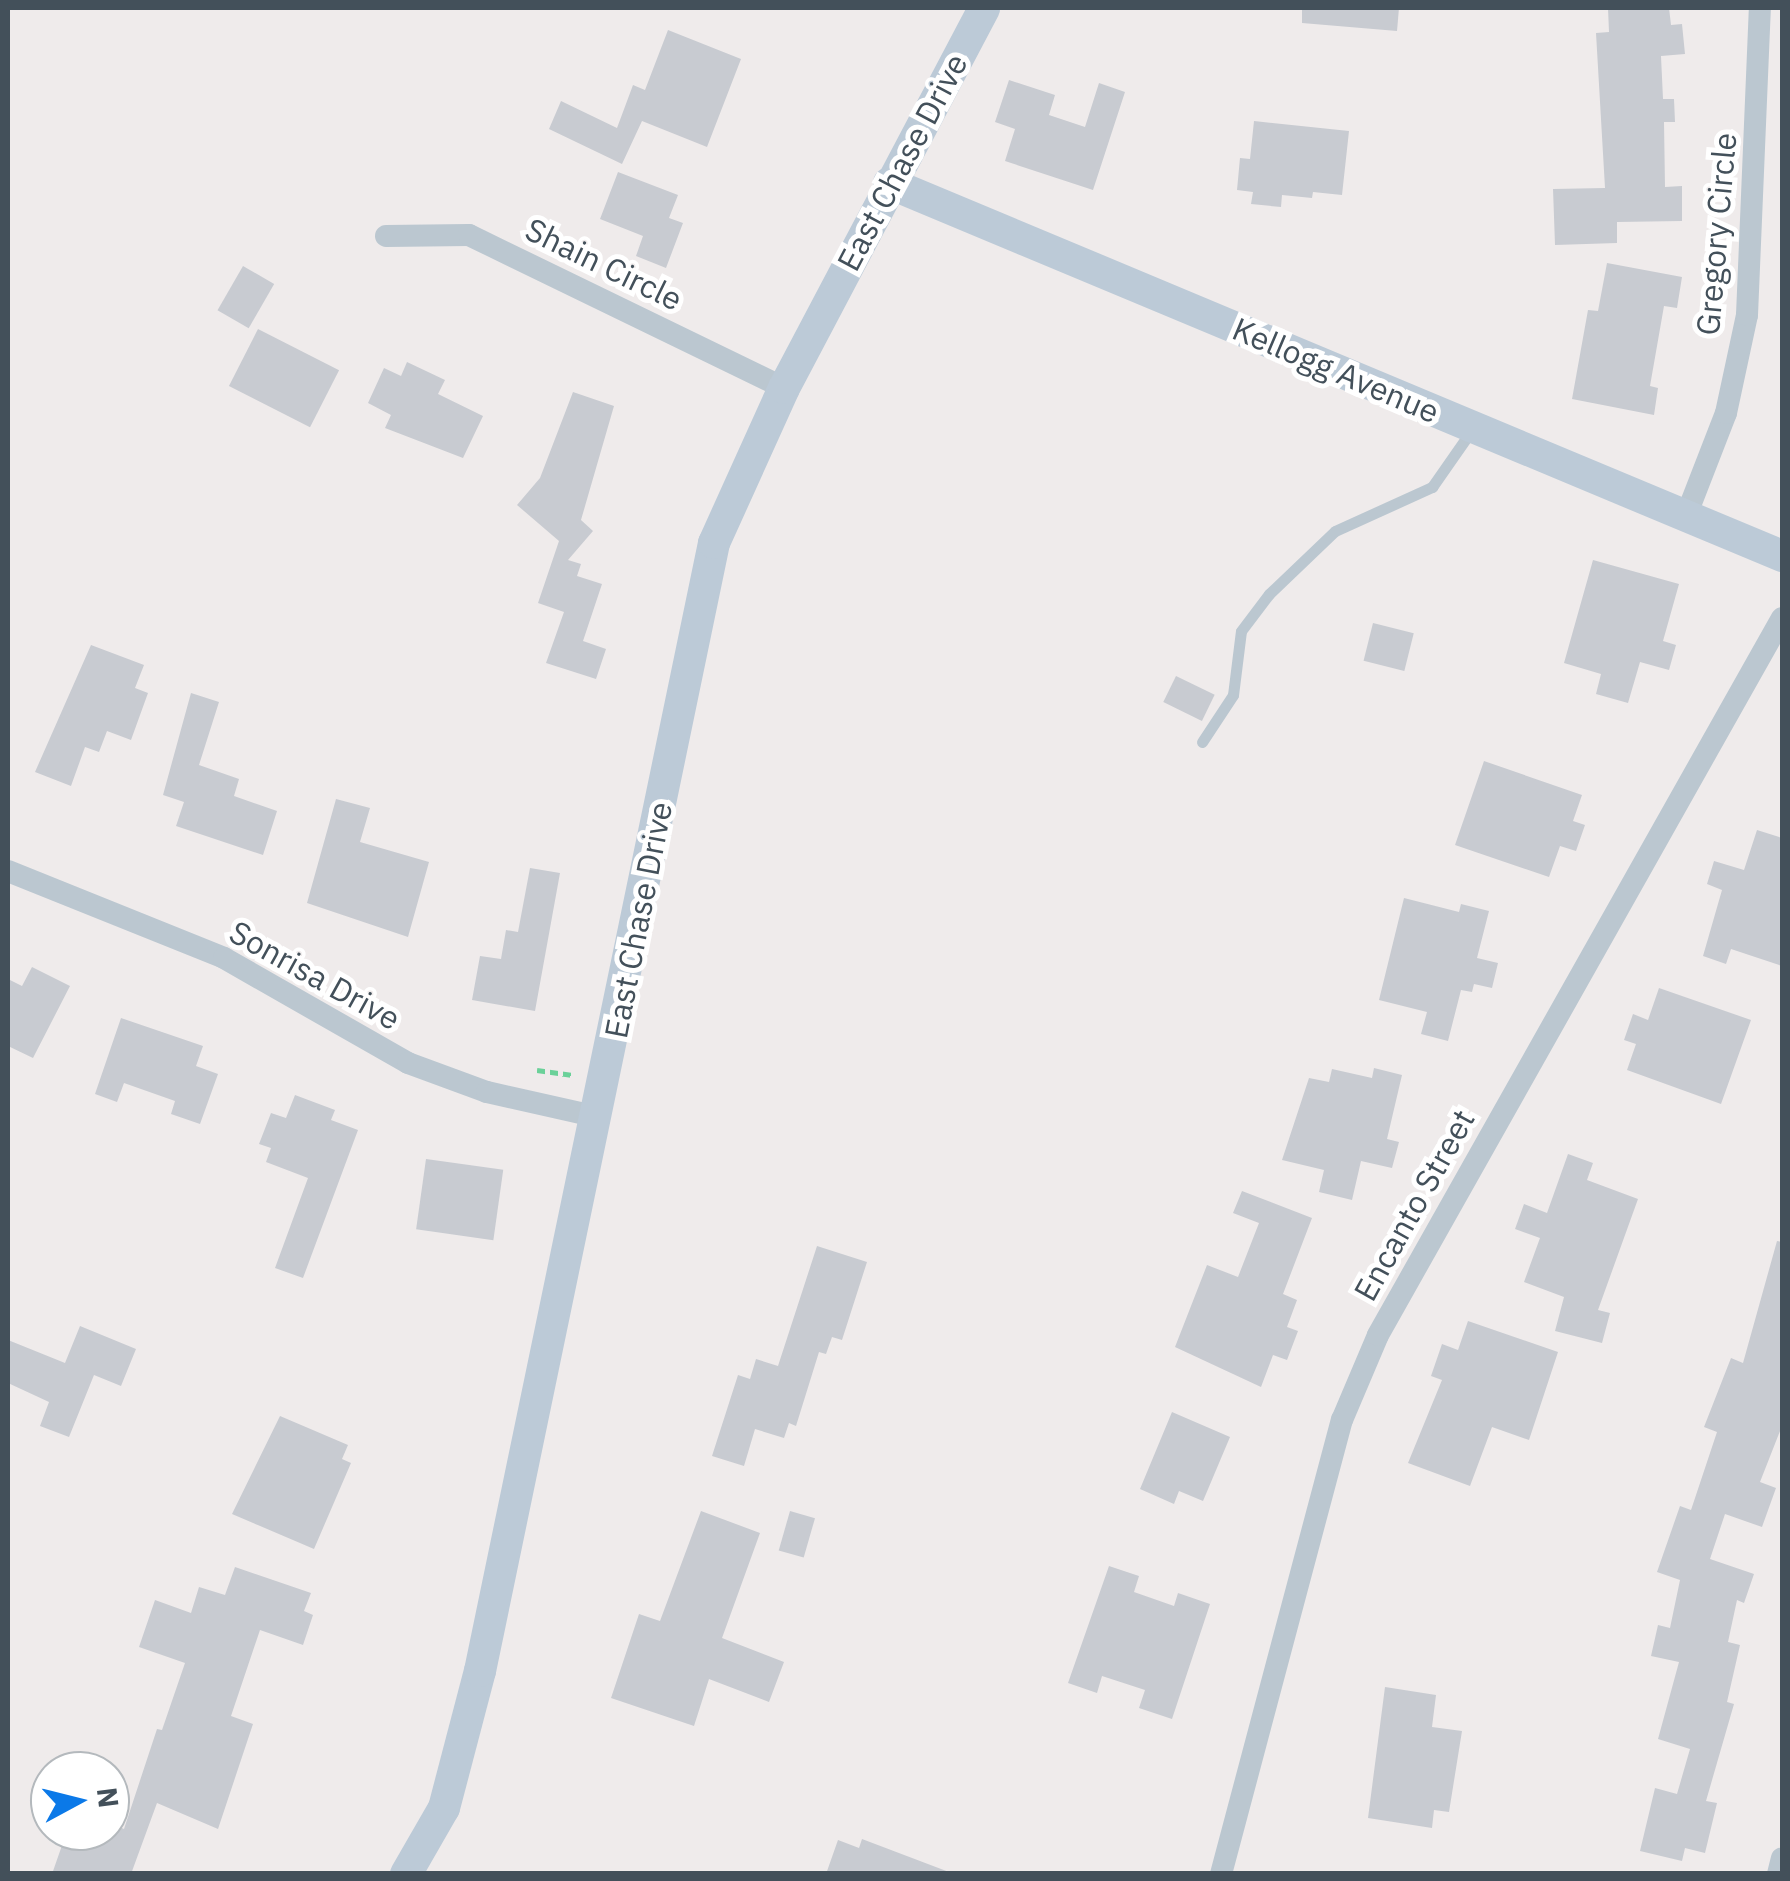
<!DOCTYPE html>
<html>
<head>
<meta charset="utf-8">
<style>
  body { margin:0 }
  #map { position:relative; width:1790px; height:1881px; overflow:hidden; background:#efebeb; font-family:"IBM Plex Sans",sans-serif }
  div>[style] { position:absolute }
  .building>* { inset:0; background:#c8cbd1; transform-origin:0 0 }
  .path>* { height:5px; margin-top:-2.5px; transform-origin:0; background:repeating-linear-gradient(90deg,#6bd199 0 8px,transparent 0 13px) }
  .lane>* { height:11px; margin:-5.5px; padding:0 5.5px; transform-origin:5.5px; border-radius:5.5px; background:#bbc7d0 }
  .street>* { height:22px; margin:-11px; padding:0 11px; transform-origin:11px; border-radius:11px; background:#bbc7d0 }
  .secondary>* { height:32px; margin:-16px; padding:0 16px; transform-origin:16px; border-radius:16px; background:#bccad7 }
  span { translate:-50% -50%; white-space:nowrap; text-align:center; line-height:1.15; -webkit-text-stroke:10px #fff; paint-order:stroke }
  .street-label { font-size:32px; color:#43505a }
  .frame { position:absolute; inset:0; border:10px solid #43505a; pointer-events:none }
  .north { position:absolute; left:30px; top:1751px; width:100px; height:100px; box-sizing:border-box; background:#fff; border:2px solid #b4b9bd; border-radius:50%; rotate:83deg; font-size:28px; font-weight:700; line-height:40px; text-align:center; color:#43505a }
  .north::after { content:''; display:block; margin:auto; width:35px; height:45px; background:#0b79e8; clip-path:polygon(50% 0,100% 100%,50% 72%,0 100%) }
</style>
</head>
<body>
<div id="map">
  <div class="building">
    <div style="clip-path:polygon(1302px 8px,1399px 8px,1397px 31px,1302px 23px)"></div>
    <div style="clip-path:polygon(1608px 8px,1669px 8px,1671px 25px,1682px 24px,1685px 54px,1661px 56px,1663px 99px,1674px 99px,1675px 122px,1664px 122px,1665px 187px,1682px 186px,1682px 221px,1617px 222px,1617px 243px,1555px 245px,1553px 189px,1605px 188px,1596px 33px,1609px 32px)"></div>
    <div style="clip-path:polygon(668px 30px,741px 59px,707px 147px,642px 121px,622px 164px,549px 129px,561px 101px,617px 128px,633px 85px,645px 90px)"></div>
    <div style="clip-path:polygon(1009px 80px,1055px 95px,1049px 115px,1085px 127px,1099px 83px,1125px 92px,1093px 190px,1005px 161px,1015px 129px,995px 122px)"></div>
    <div style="clip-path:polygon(1254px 121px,1349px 131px,1342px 195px,1313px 192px,1312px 198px,1282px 195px,1281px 207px,1251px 204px,1253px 192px,1237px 190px,1240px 158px,1250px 159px)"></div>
    <div style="clip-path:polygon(618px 172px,678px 195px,669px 218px,683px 223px,666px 268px,636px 256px,643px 236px,600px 219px)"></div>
    <div style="clip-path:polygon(1607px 263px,1682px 277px,1677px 308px,1664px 306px,1650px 386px,1658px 388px,1654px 415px,1572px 399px,1588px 310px,1598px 311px)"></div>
    <div style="left:243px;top:266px;width:36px;height:51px;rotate:30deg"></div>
    <div style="left:258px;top:329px;width:91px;height:64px;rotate:27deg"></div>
    <div style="clip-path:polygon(407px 362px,445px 380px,438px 394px,483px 416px,463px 458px,385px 428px,391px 415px,368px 403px,384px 368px,401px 376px)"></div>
    <div style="clip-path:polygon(573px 392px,614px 406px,581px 520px,593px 531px,568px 560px,581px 564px,577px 576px,602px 584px,583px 641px,606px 649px,596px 679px,546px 663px,564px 612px,538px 603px,559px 541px,517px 505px,540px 478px)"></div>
    <div style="clip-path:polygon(1593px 560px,1679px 584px,1663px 641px,1676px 645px,1669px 670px,1640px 662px,1628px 703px,1596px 694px,1601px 674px,1564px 663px)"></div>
    <div style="left:1373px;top:623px;width:42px;height:39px;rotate:14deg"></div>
    <div style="clip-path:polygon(91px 645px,144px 665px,135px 688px,148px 693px,131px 740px,107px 731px,99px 752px,85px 747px,71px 786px,35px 772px)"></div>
    <div style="left:1176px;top:676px;width:43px;height:29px;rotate:26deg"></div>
    <div style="clip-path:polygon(191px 693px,219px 702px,199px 765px,239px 779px,234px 796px,277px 811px,263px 855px,176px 826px,184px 802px,163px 795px)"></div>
    <div style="clip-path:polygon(1484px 761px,1582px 795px,1573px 821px,1585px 825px,1576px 851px,1560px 846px,1549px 877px,1455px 845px)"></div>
    <div style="clip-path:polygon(336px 799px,370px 808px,360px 842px,429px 862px,408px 937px,307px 903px)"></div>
    <div style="clip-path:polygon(1757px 830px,1782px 838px,1782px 966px,1731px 949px,1726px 964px,1703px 956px,1722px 890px,1707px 884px,1714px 861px,1744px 870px)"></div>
    <div style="clip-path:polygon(530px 868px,560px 873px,535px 1011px,472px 1000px,480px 956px,501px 959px,506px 930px,518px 932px)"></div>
    <div style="clip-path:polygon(1404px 898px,1459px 912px,1461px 904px,1489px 911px,1477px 958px,1498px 963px,1492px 988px,1474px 984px,1472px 992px,1461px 990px,1448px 1041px,1421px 1034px,1427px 1012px,1379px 1000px)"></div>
    <div style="clip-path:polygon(32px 967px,70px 986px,33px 1058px,8px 1046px,8px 979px,22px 986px)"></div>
    <div style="clip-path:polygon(1659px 988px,1751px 1020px,1721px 1104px,1627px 1070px,1636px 1044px,1624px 1040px,1633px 1014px,1648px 1020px)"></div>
    <div style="clip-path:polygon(121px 1018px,203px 1046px,196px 1066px,218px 1074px,200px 1124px,171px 1114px,175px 1101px,124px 1083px,117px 1102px,95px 1094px)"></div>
    <div style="clip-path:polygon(1374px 1068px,1402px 1075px,1387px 1139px,1399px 1142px,1392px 1168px,1361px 1161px,1352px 1200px,1319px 1192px,1324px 1170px,1282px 1160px,1309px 1078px,1329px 1082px,1332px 1069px,1372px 1078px)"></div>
    <div style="clip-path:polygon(295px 1095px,335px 1110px,331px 1120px,358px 1130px,303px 1278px,275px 1268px,308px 1178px,266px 1162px,271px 1148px,259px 1144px,271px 1113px,286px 1118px)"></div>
    <div style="clip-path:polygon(1568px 1154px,1593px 1163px,1587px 1180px,1638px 1199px,1598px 1310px,1610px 1313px,1602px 1343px,1555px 1331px,1564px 1297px,1524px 1282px,1540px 1238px,1515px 1229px,1524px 1204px,1547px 1213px)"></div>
    <div style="left:426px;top:1159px;width:78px;height:71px;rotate:8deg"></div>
    <div style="clip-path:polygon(1242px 1191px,1312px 1218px,1283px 1294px,1297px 1300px,1287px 1327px,1298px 1331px,1287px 1360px,1273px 1355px,1261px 1387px,1175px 1347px,1207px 1265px,1238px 1277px,1259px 1223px,1233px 1213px)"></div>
    <div style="clip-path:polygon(1777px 1241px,1782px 1242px,1782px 1426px,1760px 1482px,1776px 1488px,1762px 1527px,1725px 1514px,1710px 1559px,1754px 1574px,1744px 1603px,1737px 1600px,1728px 1642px,1740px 1645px,1727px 1702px,1734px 1704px,1706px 1801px,1717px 1803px,1705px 1853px,1685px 1848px,1682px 1861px,1640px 1851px,1655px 1788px,1677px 1794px,1690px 1749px,1658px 1739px,1679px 1662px,1651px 1656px,1658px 1625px,1670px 1628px,1680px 1580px,1657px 1572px,1680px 1506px,1691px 1510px,1717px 1432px,1704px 1427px,1731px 1358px,1743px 1363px)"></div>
    <div style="clip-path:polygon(817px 1246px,867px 1262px,842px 1340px,832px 1337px,826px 1354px,819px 1352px,796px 1426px,789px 1423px,784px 1438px,755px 1429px,744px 1466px,712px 1456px,738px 1375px,750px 1379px,756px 1359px,778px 1366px)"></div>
    <div style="clip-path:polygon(1468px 1321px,1558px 1352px,1529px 1440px,1492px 1427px,1470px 1486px,1408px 1463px,1442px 1380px,1431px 1376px,1442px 1344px,1458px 1350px)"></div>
    <div style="clip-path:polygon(80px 1326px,136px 1349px,121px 1386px,94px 1375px,69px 1437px,40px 1426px,49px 1402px,8px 1383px,8px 1340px,65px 1363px)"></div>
    <div style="clip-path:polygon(1172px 1412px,1230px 1437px,1203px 1501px,1179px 1491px,1174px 1504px,1140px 1489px)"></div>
    <div style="clip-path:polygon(280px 1416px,348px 1445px,342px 1459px,351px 1463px,314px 1549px,232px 1514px)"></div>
    <div style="clip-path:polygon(701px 1511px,760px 1533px,722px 1638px,784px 1662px,769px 1702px,709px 1679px,694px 1726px,611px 1698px,639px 1614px,660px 1621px)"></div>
    <div style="left:790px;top:1511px;width:26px;height:41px;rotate:16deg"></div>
    <div style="clip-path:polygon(1109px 1566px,1139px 1576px,1134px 1592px,1174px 1606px,1178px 1593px,1210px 1604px,1172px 1719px,1139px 1708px,1145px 1690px,1102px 1676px,1097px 1693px,1068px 1683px)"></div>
    <div style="clip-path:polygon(235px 1567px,311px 1593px,304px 1611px,313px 1615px,303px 1645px,260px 1630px,231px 1716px,253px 1724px,218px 1829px,157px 1803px,131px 1874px,52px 1874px,67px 1831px,110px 1831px,110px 1823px,124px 1829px,157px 1729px,162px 1730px,185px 1663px,139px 1647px,155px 1600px,191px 1613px,199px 1587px,225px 1595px)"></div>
    <div style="clip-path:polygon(1385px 1687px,1436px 1695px,1432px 1727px,1462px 1731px,1449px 1812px,1434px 1810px,1432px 1828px,1368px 1818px)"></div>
    <div style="clip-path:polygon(862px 1839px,949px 1872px,949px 1874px,826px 1874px,838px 1840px,859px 1848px)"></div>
  </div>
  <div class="path">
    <div style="left:537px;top:1070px;width:36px;rotate:8deg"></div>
  </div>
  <div class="lane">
    <div style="left:1202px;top:742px;width:56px;rotate:-56.6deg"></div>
    <div style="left:1233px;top:695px;width:64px;rotate:-82.9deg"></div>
    <div style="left:1241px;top:631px;width:46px;rotate:-52.9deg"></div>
    <div style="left:1269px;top:594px;width:91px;rotate:-43.7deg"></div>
    <div style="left:1335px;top:531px;width:107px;rotate:-24.4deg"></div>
    <div style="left:1432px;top:487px;width:68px;rotate:-55.1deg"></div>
  </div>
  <div class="street">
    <div style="left:386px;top:236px;width:83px;rotate:-0.7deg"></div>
    <div style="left:469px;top:235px;width:350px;rotate:25.9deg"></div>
    <div style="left:1686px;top:516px;width:110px;rotate:-68.8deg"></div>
    <div style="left:1726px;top:413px;width:100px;rotate:-77.9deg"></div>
    <div style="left:1747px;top:315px;width:307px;rotate:-87.6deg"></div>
    <div style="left:8px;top:871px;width:233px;rotate:21.9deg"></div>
    <div style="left:224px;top:958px;width:212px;rotate:29.7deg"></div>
    <div style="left:408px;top:1063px;width:84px;rotate:20.2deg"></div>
    <div style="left:487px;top:1092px;width:114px;rotate:12.7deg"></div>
    <div style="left:1221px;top:1874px;width:470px;rotate:-75.1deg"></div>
    <div style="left:1342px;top:1420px;width:92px;rotate:-67deg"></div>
    <div style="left:1378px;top:1335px;width:823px;rotate:-60.6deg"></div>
    <div style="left:1778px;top:1874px;width:16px;rotate:-76deg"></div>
  </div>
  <div class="secondary">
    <div style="left:889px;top:183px;width:968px;rotate:22.67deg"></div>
    <div style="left:406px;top:1874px;width:76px;rotate:-60.1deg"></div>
    <div style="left:444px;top:1808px;width:142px;rotate:-75.3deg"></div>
    <div style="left:480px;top:1671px;width:1152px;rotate:-78.28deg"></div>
    <div style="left:714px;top:543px;width:170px;rotate:-65.7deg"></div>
    <div style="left:784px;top:388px;width:429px;rotate:-62.2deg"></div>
  </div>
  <div class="street-label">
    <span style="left:902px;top:162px;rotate:-62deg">East Chase Drive</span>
    <span style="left:1716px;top:234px;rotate:-85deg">Gregory Circle</span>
    <span style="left:604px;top:264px;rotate:26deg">Shain Circle</span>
    <span style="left:1336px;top:370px;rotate:23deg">Kellogg Avenue</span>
    <span style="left:638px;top:920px;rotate:-79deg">East Chase Drive</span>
    <span style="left:315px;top:975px;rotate:29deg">Sonrisa Drive</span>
    <span style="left:1414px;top:1205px;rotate:-61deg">Encanto Street</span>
  </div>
  <div class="frame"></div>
  <div class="north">N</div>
</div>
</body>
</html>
